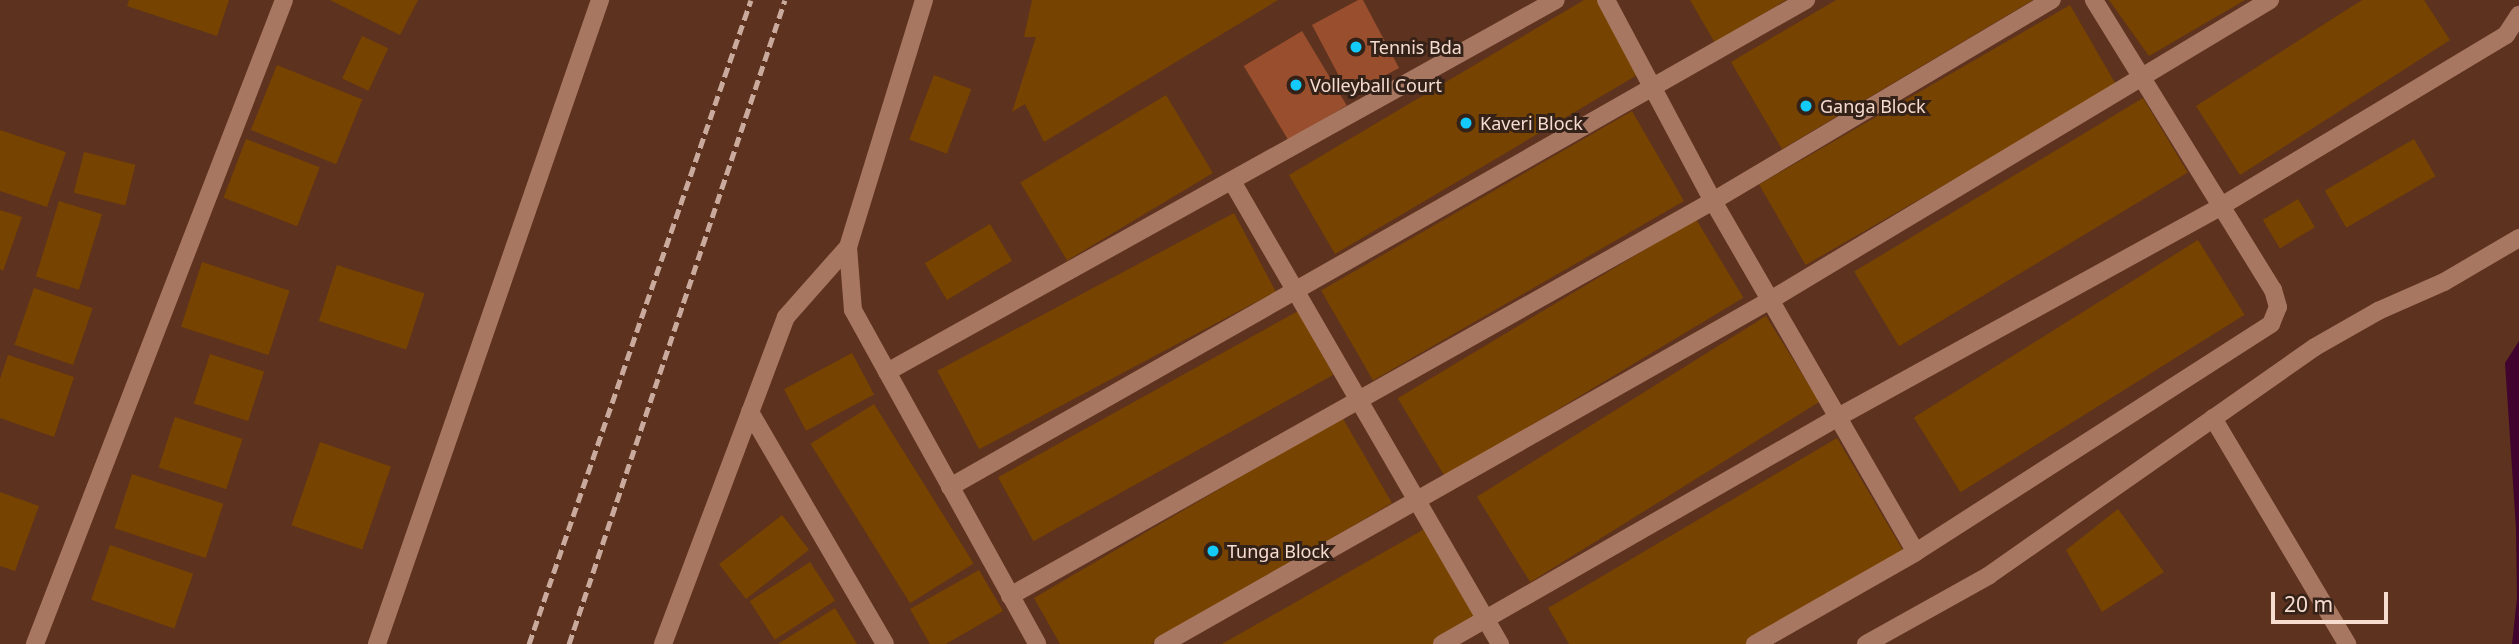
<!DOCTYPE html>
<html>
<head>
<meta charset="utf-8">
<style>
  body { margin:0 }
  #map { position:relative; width:2519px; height:644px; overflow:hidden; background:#5d321f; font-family:"Noto Sans",sans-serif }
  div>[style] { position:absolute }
  .green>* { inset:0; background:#994e2d; transform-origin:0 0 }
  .water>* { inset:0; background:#40042e }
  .building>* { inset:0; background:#774300; transform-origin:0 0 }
  .minor>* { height:18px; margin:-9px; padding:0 9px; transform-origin:9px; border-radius:9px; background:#a87762 }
  .rail>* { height:5px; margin-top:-2.5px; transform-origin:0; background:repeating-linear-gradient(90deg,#caaa9c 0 10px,transparent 0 15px) }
  .dots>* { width:19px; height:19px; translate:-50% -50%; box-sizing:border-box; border:4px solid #342118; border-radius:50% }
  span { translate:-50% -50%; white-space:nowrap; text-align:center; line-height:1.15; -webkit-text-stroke:6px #342118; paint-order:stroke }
  .poi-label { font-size:18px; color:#f7dcd0 }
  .left { translate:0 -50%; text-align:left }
  .scale { position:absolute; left:2271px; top:592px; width:117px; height:32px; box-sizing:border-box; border:4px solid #f7dcd0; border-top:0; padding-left:9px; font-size:21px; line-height:24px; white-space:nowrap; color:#f7dcd0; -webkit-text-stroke:5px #342118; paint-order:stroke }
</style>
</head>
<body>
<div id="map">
  <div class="green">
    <div style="clip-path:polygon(1358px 0,1363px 0,1399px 68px,1349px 95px,1312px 25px)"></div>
    <div style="left:1302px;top:31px;width:87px;height:68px;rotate:59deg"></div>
  </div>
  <div class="water">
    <div style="clip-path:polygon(2519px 341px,2519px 644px,2512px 644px,2517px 598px,2516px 528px,2505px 363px)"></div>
  </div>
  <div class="building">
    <div style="clip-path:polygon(129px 0,229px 0,217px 36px,127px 6px)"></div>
    <div style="clip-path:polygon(330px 0,418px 0,400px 35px)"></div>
    <div style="clip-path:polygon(1032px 0,1278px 0,1044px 142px,1025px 104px,1012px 112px,1036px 37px,1024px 37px)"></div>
    <div style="clip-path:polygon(1584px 0,1602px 0,1644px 71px,1335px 254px,1289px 175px)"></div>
    <div style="clip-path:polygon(1690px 0,1786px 0,1715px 43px)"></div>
    <div style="clip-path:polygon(1836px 0,2033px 0,1782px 149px,1731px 62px)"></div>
    <div style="clip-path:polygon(2109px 0,2245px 0,2149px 56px)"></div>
    <div style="clip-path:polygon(2362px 0,2424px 0,2450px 40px,2240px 175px,2196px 106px)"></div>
    <div style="left:2070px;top:5px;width:93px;height:359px;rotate:60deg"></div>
    <div style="left:362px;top:36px;width:29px;height:47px;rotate:25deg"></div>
    <div style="left:277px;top:65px;width:92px;height:70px;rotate:22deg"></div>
    <div style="left:934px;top:75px;width:40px;height:69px;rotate:21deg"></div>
    <div style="left:1166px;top:95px;width:91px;height:170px;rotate:59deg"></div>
    <div style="left:2143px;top:98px;width:87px;height:337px;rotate:59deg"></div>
    <div style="left:1632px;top:111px;width:104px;height:359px;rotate:60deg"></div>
    <div style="clip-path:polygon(0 130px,66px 152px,47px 207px,0 191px)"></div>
    <div style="left:246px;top:139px;width:79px;height:63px;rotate:21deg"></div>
    <div style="left:2414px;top:139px;width:43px;height:103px;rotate:60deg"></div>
    <div style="left:84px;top:152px;width:53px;height:42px;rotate:14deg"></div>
    <div style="left:2298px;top:199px;width:33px;height:41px;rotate:59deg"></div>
    <div style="left:59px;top:201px;width:45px;height:79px;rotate:17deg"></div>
    <div style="clip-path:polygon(0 210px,22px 217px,3px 271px,0 269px)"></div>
    <div style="left:1234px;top:213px;width:89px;height:336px;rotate:62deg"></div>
    <div style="left:1696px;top:219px;width:92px;height:348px;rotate:59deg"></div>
    <div style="left:990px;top:224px;width:43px;height:76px;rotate:59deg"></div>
    <div style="left:2198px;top:240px;width:88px;height:335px;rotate:58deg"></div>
    <div style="left:202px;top:262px;width:92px;height:68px;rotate:18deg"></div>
    <div style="left:337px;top:265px;width:92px;height:59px;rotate:18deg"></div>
    <div style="left:34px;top:288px;width:62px;height:60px;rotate:19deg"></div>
    <div style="left:1298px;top:311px;width:73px;height:343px;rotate:61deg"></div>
    <div style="left:1766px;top:316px;width:101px;height:341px;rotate:58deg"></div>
    <div style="left:852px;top:353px;width:47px;height:77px;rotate:62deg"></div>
    <div style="left:210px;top:354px;width:57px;height:52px;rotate:18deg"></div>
    <div style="clip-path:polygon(8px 355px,74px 377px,54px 437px,0 418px,0 379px)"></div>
    <div style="left:874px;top:404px;width:188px;height:75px;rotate:58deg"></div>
    <div style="left:175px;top:417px;width:71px;height:53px;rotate:18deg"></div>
    <div style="clip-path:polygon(1342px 417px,1392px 503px,1151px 644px,1060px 644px,1034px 598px)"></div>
    <div style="clip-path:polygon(1837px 438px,1904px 552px,1747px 644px,1569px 644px,1548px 608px)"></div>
    <div style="left:320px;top:442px;width:75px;height:88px;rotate:19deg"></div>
    <div style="left:132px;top:474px;width:96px;height:57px;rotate:18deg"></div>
    <div style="clip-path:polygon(0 492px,39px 506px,15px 571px,0 566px)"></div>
    <div style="clip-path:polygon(2118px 509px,2164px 572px,2102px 612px,2066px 550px)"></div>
    <div style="left:782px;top:515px;width:44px;height:80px;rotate:52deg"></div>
    <div style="clip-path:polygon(1428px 527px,1480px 619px,1435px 644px,1222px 644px)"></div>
    <div style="left:110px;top:545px;width:88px;height:58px;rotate:19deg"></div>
    <div style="left:810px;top:562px;width:46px;height:72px;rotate:57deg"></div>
    <div style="clip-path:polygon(979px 570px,1003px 611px,946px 644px,930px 644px,910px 609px)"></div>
    <div style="clip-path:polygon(835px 608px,857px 644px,778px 644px)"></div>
  </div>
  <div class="minor">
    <div style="left:924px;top:0;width:258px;rotate:107.1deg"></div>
    <div style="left:848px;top:247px;width:63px;rotate:85.5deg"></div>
    <div style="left:853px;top:310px;width:381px;rotate:61.1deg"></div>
    <div style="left:1606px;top:0;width:228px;rotate:62deg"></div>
    <div style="left:1713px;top:201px;width:405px;rotate:60deg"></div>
    <div style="left:1233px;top:183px;width:533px;rotate:59.92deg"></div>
    <div style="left:887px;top:372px;width:765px;rotate:-29.08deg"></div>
    <div style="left:750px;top:412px;width:268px;rotate:59.8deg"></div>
    <div style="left:2213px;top:418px;width:263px;rotate:59.3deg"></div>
    <div style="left:950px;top:487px;width:985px;rotate:-29.64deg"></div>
    <div style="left:1010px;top:596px;width:806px;rotate:-29.33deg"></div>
    <div style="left:1713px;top:201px;width:394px;rotate:-30.7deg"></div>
    <div style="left:35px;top:644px;width:690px;rotate:-68.86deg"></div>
    <div style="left:377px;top:644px;width:682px;rotate:-70.9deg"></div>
    <div style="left:663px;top:644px;width:349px;rotate:-69.4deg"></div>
    <div style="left:786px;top:317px;width:94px;rotate:-48.5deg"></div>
    <div style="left:1163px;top:644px;width:700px;rotate:-29.53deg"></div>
    <div style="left:1772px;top:299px;width:581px;rotate:-30.98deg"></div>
    <div style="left:1442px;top:644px;width:459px;rotate:-29.8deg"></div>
    <div style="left:1840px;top:416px;width:431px;rotate:-28.8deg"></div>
    <div style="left:2218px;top:208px;width:336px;rotate:-31deg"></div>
    <div style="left:2506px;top:35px;width:24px;rotate:-57deg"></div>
    <div style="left:1755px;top:644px;width:185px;rotate:-29.7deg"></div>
    <div style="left:1916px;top:552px;width:422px;rotate:-32.7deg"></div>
    <div style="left:2271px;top:324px;width:18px;rotate:-68deg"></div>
    <div style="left:2278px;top:307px;width:18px;rotate:-106deg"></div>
    <div style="left:2273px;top:290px;width:341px;rotate:-121.7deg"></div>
    <div style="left:1866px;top:644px;width:140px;rotate:-29.1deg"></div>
    <div style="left:1988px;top:576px;width:399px;rotate:-35deg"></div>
    <div style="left:2315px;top:347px;width:73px;rotate:-29.7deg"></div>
    <div style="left:2378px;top:311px;width:72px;rotate:-23.7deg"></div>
    <div style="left:2444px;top:282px;width:87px;rotate:-30.4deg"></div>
  </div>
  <div class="rail">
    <div style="left:529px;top:644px;width:681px;rotate:-70.98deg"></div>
    <div style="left:569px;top:644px;width:679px;rotate:-71.46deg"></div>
  </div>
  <div class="dots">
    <div style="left:1356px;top:47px;background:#14cafb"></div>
    <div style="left:1296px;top:85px;background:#14cafb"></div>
    <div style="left:1806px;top:106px;background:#14cafb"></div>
    <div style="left:1466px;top:123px;background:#14cafb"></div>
    <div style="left:1213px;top:551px;background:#14cafb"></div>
  </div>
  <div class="poi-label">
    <span class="left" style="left:1370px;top:47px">Tennis Bda</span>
    <span class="left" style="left:1310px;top:85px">Volleyball Court</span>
    <span class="left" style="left:1820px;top:106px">Ganga Block</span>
    <span class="left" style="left:1480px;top:123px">Kaveri Block</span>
    <span class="left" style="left:1227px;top:551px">Tunga Block</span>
  </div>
  <div class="scale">20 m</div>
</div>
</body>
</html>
